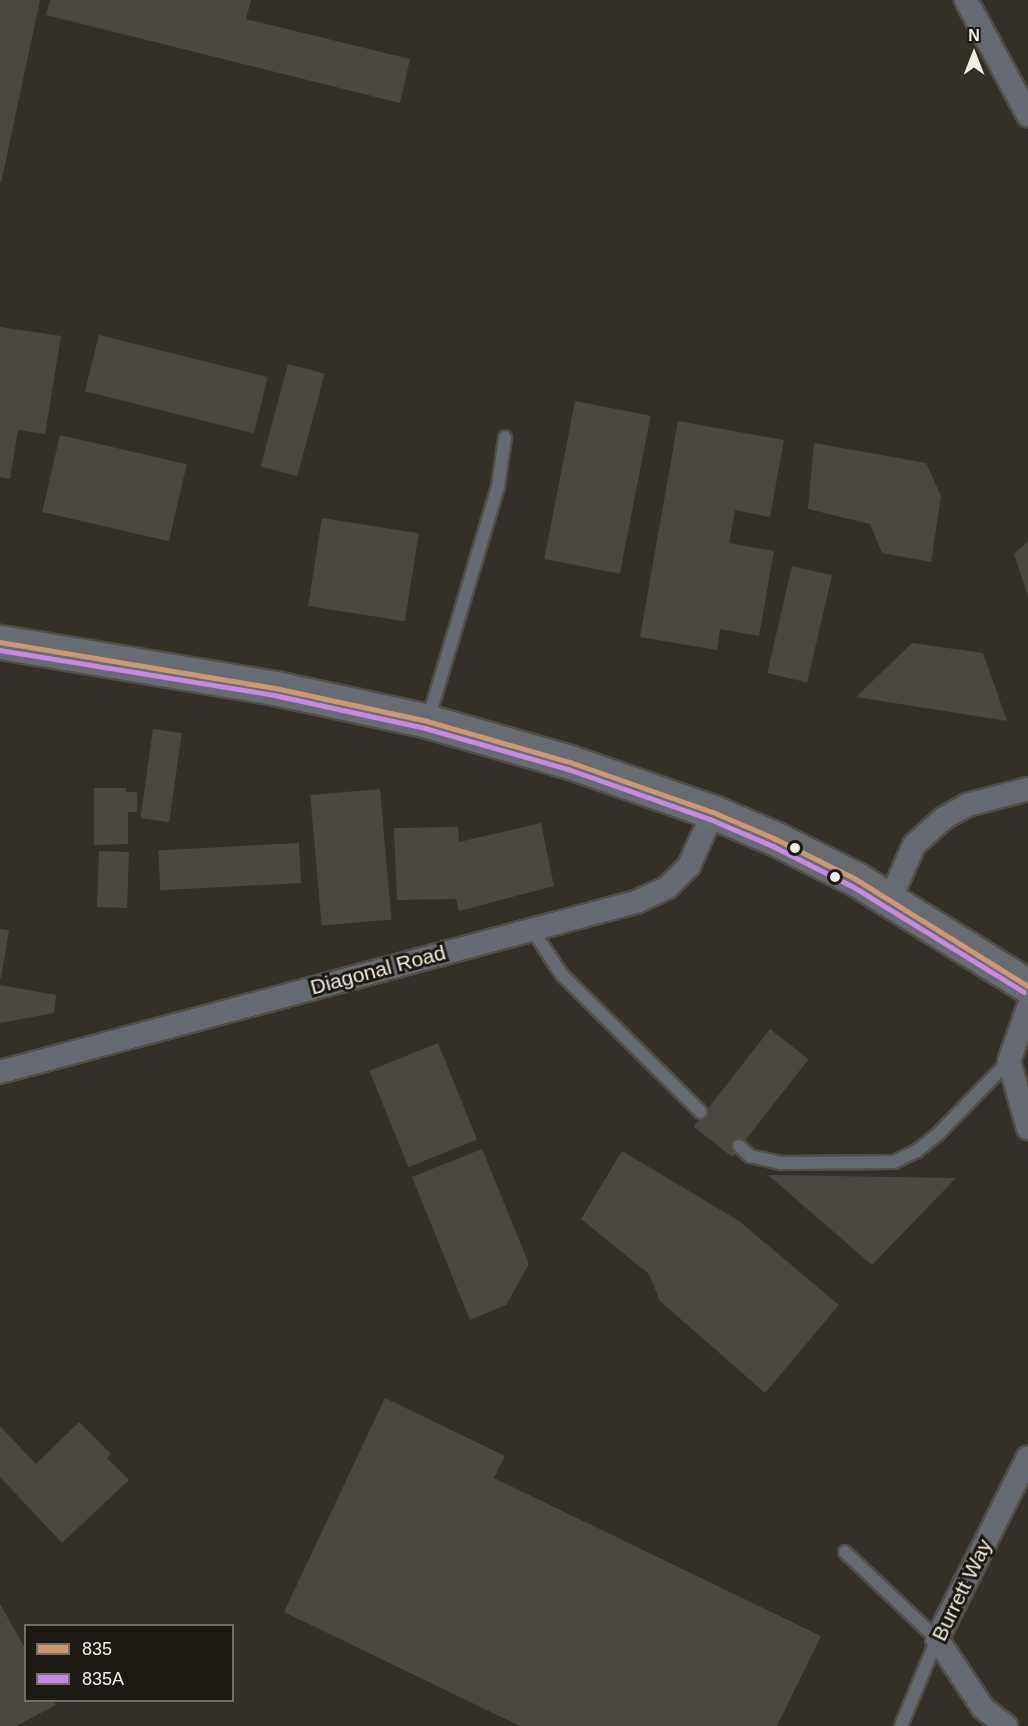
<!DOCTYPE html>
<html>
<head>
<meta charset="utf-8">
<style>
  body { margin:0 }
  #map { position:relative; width:1028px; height:1726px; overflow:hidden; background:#343027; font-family:Arial,sans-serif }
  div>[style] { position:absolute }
  .building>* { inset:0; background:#4b4740; transform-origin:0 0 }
  .roads { filter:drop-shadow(2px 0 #524d46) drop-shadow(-2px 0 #524d46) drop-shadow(0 2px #524d46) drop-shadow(0 -2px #524d46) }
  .lane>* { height:12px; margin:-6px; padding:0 6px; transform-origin:6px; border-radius:6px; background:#656971 }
  .street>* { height:22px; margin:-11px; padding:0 11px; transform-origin:11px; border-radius:11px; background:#656971 }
  .secondary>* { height:33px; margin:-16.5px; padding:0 16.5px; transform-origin:16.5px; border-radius:16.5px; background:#676b72 }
  .bus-1>* { height:4.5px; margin:-2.25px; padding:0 2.25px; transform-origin:2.25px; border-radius:2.25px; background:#cd976f }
  .bus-2>* { height:4.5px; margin:-2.25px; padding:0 2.25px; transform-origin:2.25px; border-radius:2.25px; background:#c787e3 }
  .dots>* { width:16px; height:16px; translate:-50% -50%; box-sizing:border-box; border:3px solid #1d1a13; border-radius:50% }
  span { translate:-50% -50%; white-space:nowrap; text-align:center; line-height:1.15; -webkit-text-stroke:6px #1d1a13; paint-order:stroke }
  .street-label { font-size:21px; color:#f2ede3 }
  .legend { position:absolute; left:24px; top:1624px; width:210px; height:78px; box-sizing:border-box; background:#1d1a13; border:2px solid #726e66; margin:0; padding:8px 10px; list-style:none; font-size:18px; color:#f2ede3 }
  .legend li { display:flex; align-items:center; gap:12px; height:30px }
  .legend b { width:30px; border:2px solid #726e66 }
  .north { position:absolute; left:944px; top:24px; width:60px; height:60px; -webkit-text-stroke:4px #1d1a13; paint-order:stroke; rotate:0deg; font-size:16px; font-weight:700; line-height:24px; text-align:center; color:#f2ede3 }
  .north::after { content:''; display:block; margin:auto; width:21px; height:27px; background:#f2ede3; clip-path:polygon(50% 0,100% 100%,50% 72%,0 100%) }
</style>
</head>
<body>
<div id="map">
  <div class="building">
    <div style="clip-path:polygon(0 0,40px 0,1px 183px,0 182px)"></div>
    <div style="clip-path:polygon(50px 0,251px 0,246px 19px,410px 59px,400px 103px,46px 15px)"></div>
    <div style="clip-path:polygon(0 327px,61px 336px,45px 434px,18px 430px,10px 479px,0 477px)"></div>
    <div style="left:99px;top:335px;width:174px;height:58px;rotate:14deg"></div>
    <div style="left:288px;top:364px;width:38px;height:106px;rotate:15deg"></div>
    <div style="left:575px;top:401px;width:77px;height:161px;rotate:11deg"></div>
    <div style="clip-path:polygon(678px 421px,784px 440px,770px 517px,735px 510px,729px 543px,774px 551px,759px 636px,720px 629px,717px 650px,640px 637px)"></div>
    <div style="left:60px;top:435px;width:130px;height:79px;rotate:13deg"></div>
    <div style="clip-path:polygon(814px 443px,926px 463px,941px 496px,931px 562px,882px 553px,870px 524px,808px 509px)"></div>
    <div style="left:322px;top:518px;width:98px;height:89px;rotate:9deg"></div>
    <div style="clip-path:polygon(1028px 541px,1028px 596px,1014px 554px)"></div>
    <div style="left:792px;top:566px;width:41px;height:110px;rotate:13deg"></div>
    <div style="clip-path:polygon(912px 643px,983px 653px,1007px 721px,856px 697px)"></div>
    <div style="left:153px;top:729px;width:29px;height:90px;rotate:8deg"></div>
    <div style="clip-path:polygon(94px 788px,126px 788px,126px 792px,137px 792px,137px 812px,128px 812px,128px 844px,94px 845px)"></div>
    <div style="left:380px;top:789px;width:131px;height:70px;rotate:85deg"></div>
    <div style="clip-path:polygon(541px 823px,554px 886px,459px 911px,456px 899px,397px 900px,394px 828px,458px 827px,459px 842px)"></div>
    <div style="left:299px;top:843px;width:40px;height:141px;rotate:87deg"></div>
    <div style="left:99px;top:851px;width:30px;height:56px;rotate:2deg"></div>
    <div style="clip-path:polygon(0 929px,9px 930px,1px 978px,0 978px)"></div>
    <div style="clip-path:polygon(0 985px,56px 995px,54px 1013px,0 1023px)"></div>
    <div style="left:770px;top:1029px;width:49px;height:124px;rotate:38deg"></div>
    <div style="left:438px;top:1043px;width:104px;height:74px;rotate:68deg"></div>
    <div style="clip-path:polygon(482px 1149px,529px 1264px,506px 1305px,470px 1320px,412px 1177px)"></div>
    <div style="clip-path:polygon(622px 1151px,739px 1221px,839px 1305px,765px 1393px,660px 1301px,649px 1274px,581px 1219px)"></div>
    <div style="clip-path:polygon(768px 1175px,956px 1178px,872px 1265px)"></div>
    <div style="clip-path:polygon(385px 1398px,505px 1456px,494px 1478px,821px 1636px,777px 1726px,520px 1726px,284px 1612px)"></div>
    <div style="clip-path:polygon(79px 1422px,111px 1454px,107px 1458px,129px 1480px,62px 1543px,0 1477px,0 1426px,36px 1464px)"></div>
    <div style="clip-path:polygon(0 1604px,26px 1650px,26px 1700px,53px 1700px,56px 1705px,16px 1726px,0 1726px)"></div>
  </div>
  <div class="roads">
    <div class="lane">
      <div style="left:428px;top:720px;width:244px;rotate:-73.3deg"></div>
      <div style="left:498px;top:486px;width:49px;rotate:-81.7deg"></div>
      <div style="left:532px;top:929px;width:55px;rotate:56.9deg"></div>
      <div style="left:562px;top:975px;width:195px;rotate:44.6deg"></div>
      <div style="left:739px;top:1146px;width:15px;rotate:42deg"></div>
      <div style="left:750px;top:1156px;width:32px;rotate:13deg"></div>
      <div style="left:781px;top:1163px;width:113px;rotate:-0.5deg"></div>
      <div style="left:894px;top:1162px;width:25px;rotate:-26deg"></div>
      <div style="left:917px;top:1151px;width:28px;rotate:-39deg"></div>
      <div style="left:939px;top:1133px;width:100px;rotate:-45.8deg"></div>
      <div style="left:845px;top:1552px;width:127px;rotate:43.4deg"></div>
      <div style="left:937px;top:1639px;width:94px;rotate:112.5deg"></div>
    </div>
    <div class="street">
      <div style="left:966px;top:0;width:131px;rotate:61.7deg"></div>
      <div style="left:890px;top:900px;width:60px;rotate:-66.4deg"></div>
      <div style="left:914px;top:845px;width:40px;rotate:-42deg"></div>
      <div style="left:944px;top:818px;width:26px;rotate:-29deg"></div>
      <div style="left:967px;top:805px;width:63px;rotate:-14.7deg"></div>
      <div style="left:1028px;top:1008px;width:56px;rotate:109.7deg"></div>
      <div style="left:1009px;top:1061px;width:70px;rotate:74.2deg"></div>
      <div style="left:0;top:1072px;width:658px;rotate:-14.97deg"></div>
      <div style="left:636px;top:902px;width:35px;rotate:-25deg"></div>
      <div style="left:668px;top:887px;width:30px;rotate:-45deg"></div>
      <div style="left:689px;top:866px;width:59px;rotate:-66deg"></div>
      <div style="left:1006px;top:1726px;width:29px;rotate:-142deg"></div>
      <div style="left:983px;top:1708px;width:83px;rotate:-123.7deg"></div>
      <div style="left:937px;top:1639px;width:203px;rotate:-63.4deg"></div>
    </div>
    <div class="secondary">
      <div style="left:0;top:642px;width:279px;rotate:9.5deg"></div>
      <div style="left:275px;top:688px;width:156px;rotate:12.2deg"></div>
      <div style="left:427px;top:721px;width:149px;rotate:16deg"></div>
      <div style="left:570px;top:762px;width:151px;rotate:19.3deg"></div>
      <div style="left:713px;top:812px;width:69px;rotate:23.2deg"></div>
      <div style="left:776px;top:839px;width:89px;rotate:26.6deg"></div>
      <div style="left:856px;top:879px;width:203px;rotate:31.9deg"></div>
    </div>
  </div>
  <div class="bus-1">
    <div style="left:0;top:642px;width:279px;rotate:9.5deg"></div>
    <div style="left:275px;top:688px;width:156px;rotate:12.2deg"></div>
    <div style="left:427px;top:721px;width:149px;rotate:16deg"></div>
    <div style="left:570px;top:762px;width:151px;rotate:19.3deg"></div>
    <div style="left:713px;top:812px;width:69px;rotate:23.2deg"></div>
    <div style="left:776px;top:839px;width:89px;rotate:26.6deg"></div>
    <div style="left:856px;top:879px;width:203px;rotate:31.9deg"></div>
  </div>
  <div class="bus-2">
    <div style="left:0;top:650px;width:278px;rotate:9.3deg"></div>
    <div style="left:274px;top:695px;width:155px;rotate:12.3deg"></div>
    <div style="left:425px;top:728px;width:149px;rotate:16deg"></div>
    <div style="left:568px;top:769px;width:151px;rotate:19.4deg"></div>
    <div style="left:710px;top:819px;width:69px;rotate:23.2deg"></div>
    <div style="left:773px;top:846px;width:89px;rotate:26.9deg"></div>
    <div style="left:852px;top:886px;width:202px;rotate:31.6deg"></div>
  </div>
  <div class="dots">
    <div style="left:795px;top:848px;background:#f2ede3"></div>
    <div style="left:835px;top:877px;background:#f2ede3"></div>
  </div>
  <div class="street-label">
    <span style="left:378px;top:970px;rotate:-15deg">Diagonal Road</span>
    <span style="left:962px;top:1590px;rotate:-64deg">Burrett Way</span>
  </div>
  <ul class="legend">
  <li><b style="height:8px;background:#cd976f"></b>835</li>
  <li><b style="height:8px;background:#c787e3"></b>835A</li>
  </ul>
  <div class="north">N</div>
</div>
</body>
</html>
